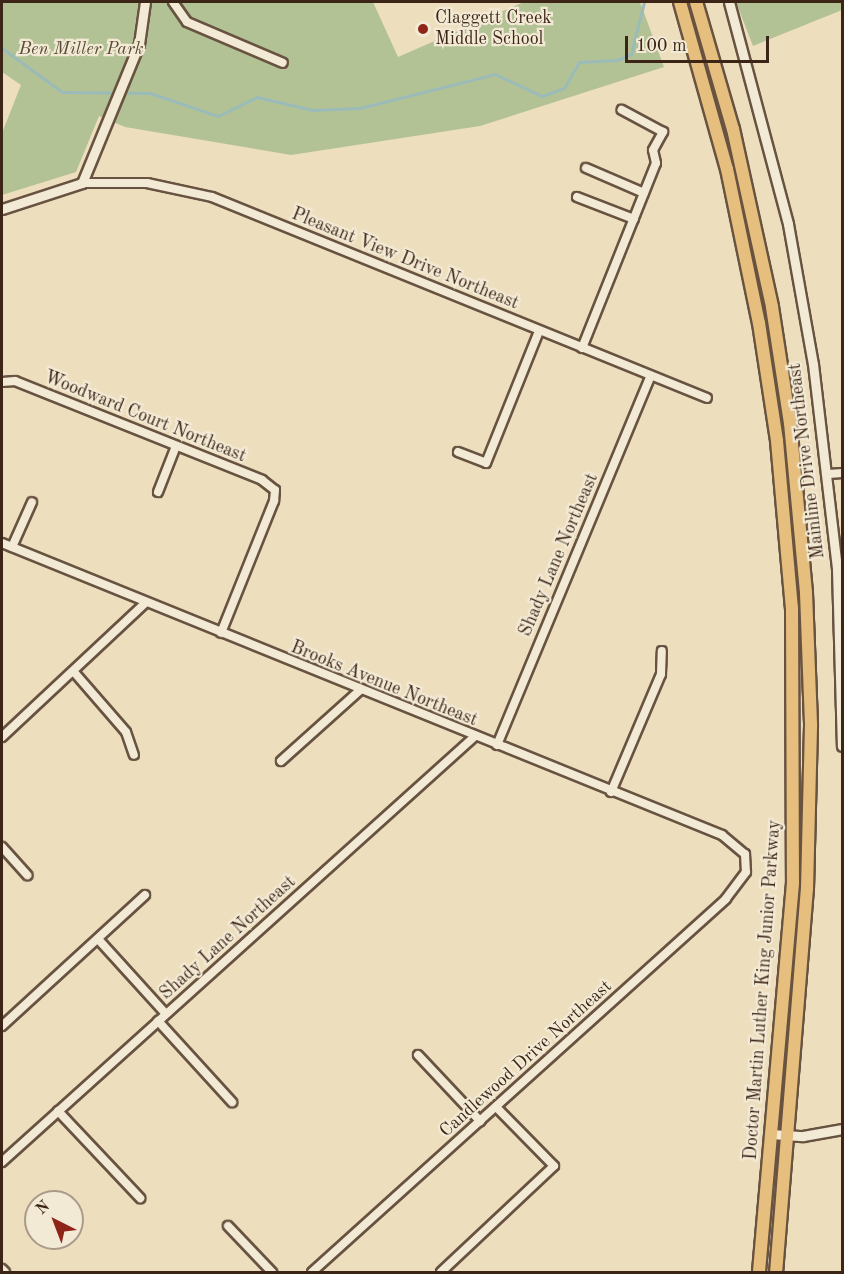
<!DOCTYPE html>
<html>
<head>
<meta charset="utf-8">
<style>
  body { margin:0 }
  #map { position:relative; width:844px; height:1274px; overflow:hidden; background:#eddebe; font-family:"Old Standard TT",serif }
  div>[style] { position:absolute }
  .green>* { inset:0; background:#b3c295 }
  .stream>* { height:3px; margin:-1.5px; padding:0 1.5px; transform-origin:1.5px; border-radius:1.5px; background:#9bbbb9 }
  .roads { filter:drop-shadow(2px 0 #685341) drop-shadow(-2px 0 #685341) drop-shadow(0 2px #685341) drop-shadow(0 -2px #685341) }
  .minor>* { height:8px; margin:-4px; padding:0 4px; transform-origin:4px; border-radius:4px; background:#f3ead5 }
  .tertiary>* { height:9px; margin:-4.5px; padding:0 4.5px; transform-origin:4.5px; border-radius:4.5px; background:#f3ead5 }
  .trunk>* { height:12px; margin:-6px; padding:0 6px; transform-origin:6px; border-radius:6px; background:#e6bf7f }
  .dots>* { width:16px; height:16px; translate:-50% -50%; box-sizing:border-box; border:3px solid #f3ead5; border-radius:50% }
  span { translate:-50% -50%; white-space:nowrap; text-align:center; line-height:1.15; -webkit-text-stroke:4.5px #f3ead5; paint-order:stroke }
  .poi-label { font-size:18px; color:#3c2517 }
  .left { translate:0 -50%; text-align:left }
  .park-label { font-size:18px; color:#5a4c36; font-style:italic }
  .street-label { font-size:18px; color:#3c2517 }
  .frame { position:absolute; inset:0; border:3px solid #3c2517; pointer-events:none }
  .north { position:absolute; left:24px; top:1190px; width:60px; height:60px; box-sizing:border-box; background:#f3ead5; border:2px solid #aa9b89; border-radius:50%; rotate:318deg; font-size:16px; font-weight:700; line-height:24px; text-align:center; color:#3c2517 }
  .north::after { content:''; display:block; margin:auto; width:21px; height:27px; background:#8f2418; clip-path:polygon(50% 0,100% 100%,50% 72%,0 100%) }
  .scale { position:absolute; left:625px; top:36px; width:144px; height:27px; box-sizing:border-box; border:3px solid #3c2517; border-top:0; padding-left:8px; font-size:18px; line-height:21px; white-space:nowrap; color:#3c2517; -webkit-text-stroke:4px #f3ead5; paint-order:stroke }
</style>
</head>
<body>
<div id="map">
  <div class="green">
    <div style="clip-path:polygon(2px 2px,373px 2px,398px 57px,524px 2px,640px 2px,664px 67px,480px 126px,291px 155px,125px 127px,99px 116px,76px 172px,2px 195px,2px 133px,21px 85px,2px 72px)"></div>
    <div style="clip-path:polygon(736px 2px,842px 2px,842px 10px,753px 46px)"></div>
  </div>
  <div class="stream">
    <div style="left:2px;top:48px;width:74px;rotate:36.3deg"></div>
    <div style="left:62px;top:92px;width:88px;rotate:0.7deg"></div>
    <div style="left:150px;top:93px;width:72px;rotate:18.7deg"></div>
    <div style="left:218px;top:116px;width:43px;rotate:-26deg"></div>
    <div style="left:257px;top:97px;width:57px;rotate:13.1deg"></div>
    <div style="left:313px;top:110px;width:47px;rotate:-2.4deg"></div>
    <div style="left:360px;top:108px;width:139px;rotate:-14.1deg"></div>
    <div style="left:495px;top:74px;width:52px;rotate:25.1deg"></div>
    <div style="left:542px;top:96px;width:23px;rotate:-20deg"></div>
    <div style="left:564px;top:88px;width:30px;rotate:-60deg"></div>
    <div style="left:579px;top:62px;width:38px;rotate:-3deg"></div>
    <div style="left:617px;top:60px;width:15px;rotate:-23deg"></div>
    <div style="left:631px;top:54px;width:54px;rotate:-76deg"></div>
  </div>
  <div class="roads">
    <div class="minor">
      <div style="left:173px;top:2px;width:24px;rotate:55deg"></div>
      <div style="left:187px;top:22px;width:104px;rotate:23.1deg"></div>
      <div style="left:586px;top:168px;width:63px;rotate:23.3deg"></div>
      <div style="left:82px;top:183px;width:65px"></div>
      <div style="left:147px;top:183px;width:66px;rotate:12.2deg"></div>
      <div style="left:212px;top:197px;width:534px;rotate:22.1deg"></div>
      <div style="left:577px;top:197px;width:61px;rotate:21.1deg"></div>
      <div style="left:582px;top:348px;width:199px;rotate:-68.2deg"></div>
      <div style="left:656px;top:163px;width:13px;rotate:-103deg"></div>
      <div style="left:653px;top:150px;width:21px;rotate:-61deg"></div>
      <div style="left:663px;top:132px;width:47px;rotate:-151.8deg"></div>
      <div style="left:2px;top:382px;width:13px;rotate:-4deg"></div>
      <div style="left:15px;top:381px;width:266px;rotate:21.8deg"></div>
      <div style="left:262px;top:480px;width:16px;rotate:38deg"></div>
      <div style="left:275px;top:490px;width:11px;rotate:95deg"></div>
      <div style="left:274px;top:501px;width:142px;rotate:111.9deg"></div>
      <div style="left:458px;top:452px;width:30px;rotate:21deg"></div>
      <div style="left:486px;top:463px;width:142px;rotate:-68.1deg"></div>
      <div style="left:829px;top:474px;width:13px;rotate:-4deg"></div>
      <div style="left:158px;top:492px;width:49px;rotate:-68.6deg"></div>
      <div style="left:2px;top:543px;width:777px;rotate:22.08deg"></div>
      <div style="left:722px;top:835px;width:30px;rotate:40deg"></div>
      <div style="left:745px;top:854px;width:18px;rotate:87deg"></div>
      <div style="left:746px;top:872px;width:34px;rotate:127deg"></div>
      <div style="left:726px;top:899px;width:557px;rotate:137.98deg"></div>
      <div style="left:12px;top:547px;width:49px;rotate:-66deg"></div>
      <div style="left:74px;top:672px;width:79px;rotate:49.1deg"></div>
      <div style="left:126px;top:732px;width:24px;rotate:71deg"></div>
      <div style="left:2px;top:737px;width:196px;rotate:-43.1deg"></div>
      <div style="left:497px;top:745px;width:399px;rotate:-67.4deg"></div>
      <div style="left:281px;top:761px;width:106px;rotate:-41.9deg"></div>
      <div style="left:611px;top:792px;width:128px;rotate:-67deg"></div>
      <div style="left:661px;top:674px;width:23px;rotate:-88deg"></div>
      <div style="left:2px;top:847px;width:38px;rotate:48deg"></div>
      <div style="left:98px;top:939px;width:101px;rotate:47.8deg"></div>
      <div style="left:158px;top:1021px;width:110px;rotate:47.6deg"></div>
      <div style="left:2px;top:1026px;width:194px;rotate:-42.5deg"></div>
      <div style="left:418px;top:1055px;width:91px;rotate:46.8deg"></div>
      <div style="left:58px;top:1111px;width:120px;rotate:46.7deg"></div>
      <div style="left:2px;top:1162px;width:635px;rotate:-42deg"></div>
      <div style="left:228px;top:1226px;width:64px;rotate:46.3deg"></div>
      <div style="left:2px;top:1269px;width:4px;rotate:45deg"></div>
      <div style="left:441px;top:1272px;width:155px;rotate:-43.2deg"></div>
      <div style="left:554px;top:1166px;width:83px;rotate:-134.5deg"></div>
    </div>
    <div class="tertiary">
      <div style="left:729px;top:2px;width:230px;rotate:75.1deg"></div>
      <div style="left:788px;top:224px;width:142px;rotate:79.9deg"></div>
      <div style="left:813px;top:364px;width:206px;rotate:83.3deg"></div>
      <div style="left:837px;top:569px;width:177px;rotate:88.4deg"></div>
      <div style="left:2px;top:209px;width:84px;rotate:-18deg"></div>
      <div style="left:82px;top:183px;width:150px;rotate:-67.7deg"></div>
      <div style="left:139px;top:44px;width:42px;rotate:-81.9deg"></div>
      <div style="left:771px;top:1134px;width:32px;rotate:4deg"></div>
      <div style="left:803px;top:1136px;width:40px;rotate:-10deg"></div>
    </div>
    <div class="trunk">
      <div style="left:680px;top:2px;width:173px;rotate:74.3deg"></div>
      <div style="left:727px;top:169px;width:157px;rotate:78.3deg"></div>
      <div style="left:759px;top:323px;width:119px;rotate:81.3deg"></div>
      <div style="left:777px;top:441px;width:168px;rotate:84.9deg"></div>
      <div style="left:792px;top:608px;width:275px;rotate:89.8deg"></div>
      <div style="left:793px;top:883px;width:390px;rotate:95deg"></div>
      <div style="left:696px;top:2px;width:132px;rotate:73.8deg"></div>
      <div style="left:733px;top:129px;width:182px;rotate:77.6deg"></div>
      <div style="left:772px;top:307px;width:117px;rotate:81.2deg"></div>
      <div style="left:790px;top:423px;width:171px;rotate:84.6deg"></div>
      <div style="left:806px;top:593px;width:133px;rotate:87.8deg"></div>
      <div style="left:811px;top:726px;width:162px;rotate:91.4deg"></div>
      <div style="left:807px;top:888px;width:385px;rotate:94.6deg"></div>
    </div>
  </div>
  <div class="dots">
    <div style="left:423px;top:29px;background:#8f2418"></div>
  </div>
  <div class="poi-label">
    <span class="left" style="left:435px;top:29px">Claggett Creek<br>Middle School</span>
  </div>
  <div class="park-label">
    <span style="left:81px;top:49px">Ben Miller Park</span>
  </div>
  <div class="street-label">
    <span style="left:405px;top:259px;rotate:22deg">Pleasant View Drive Northeast</span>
    <span style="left:145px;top:417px;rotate:22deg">Woodward Court Northeast</span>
    <span style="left:807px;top:461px;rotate:-97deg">Mainline Drive Northeast</span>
    <span style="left:559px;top:555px;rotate:-67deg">Shady Lane Northeast</span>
    <span style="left:384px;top:684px;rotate:22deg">Brooks Avenue Northeast</span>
    <span style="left:228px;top:938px;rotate:-42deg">Shady Lane Northeast</span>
    <span style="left:763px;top:990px;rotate:-86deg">Doctor Martin Luther King Junior Parkway</span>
    <span style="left:526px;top:1059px;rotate:-42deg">Candlewood Drive Northeast</span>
  </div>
  <div class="frame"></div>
  <div class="north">N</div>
  <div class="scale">100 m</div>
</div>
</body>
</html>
